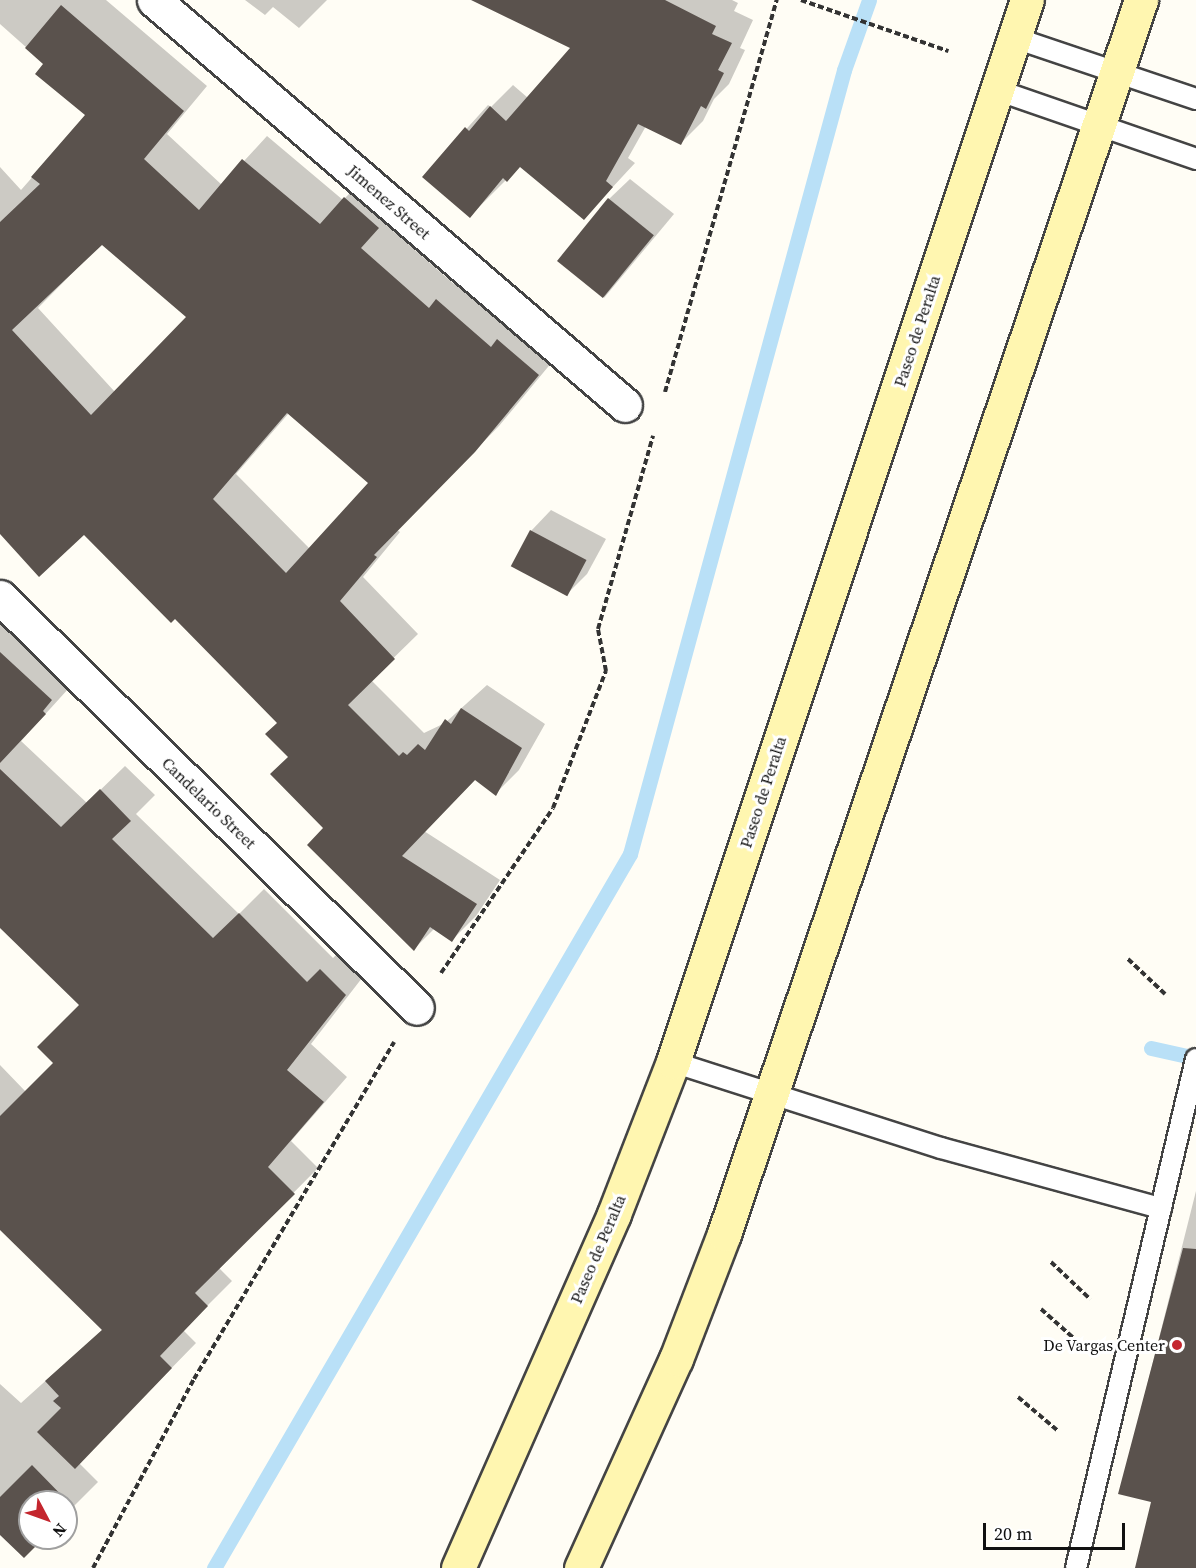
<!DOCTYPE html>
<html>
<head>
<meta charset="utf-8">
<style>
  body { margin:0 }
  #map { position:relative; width:1196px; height:1568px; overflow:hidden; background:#fffdf5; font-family:"Source Serif 4",serif }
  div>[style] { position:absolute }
  .shadow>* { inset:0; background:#0003 }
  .stream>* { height:15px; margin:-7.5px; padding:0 7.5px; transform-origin:7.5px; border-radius:7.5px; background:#b9e0f7 }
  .building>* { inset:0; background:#5a524d; transform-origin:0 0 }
  .path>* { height:4px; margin-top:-2px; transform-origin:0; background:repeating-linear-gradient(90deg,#333 0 6px,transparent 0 9px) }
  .roads { filter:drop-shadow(2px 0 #444) drop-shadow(-2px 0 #444) drop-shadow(0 2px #444) drop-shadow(0 -2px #444) }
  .lane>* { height:20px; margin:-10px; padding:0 10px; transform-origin:10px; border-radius:10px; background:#fff }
  .street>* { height:33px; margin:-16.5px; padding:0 16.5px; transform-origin:16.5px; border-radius:16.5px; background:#fff }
  .secondary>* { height:33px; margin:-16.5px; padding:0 16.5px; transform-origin:16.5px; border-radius:16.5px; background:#fff6b0 }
  .dots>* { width:16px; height:16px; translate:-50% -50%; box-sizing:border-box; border:3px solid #fff; border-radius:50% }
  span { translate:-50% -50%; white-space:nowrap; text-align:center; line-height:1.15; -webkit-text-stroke:6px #fff; paint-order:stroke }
  .street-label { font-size:16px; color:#111 }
  .poi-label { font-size:16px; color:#111 }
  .right { translate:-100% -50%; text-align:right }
  .north { position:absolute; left:18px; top:1490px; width:60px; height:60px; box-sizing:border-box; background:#fff; border:2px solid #a0a0a0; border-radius:50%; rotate:131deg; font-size:16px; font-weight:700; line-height:24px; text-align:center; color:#111 }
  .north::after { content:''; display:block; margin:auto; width:21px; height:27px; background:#c4262e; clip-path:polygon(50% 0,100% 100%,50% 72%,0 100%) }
  .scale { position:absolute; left:983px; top:1523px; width:142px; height:27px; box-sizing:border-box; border:3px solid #111; border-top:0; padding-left:8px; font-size:18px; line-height:21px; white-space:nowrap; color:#111; -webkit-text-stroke:4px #fff; paint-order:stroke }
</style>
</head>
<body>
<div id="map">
  <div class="shadow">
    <div style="clip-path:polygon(evenodd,0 0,106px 0,207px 86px,167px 134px,222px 185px,267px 136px,343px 200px,369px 174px,402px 203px,384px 223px,454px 284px,462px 276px,562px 350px,499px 426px,397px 530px,400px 532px,363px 577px,418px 634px,371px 680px,424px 733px,445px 723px,487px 685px,545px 724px,519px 770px,495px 794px,476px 779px,424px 831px,500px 880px,476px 916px,452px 940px,435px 928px,414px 949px,325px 828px,290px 756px,279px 723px,175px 617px,84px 532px,0 531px,0 167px,21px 190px,87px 115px,45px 64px,0 24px,0 0,102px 243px,189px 316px,115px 392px,38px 308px,102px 243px,0 0,289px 413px,370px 483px,310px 549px,236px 474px,289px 413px)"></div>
    <div style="clip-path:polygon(245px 0,327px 0,299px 28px,273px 7px,265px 15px)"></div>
    <div style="clip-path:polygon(511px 0,732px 0,738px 3px,734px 11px,753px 20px,740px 48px,745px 50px,729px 84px,714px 99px,703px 121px,681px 143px,646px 126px,628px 158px,635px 163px,584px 218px,521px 165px,470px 216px,424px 176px,488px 105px,491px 107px,513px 85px,528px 98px,572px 47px)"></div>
    <div style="clip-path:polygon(630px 179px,674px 214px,604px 298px,609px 199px)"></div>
    <div style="clip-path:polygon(551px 510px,606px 539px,587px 574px,567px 594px,531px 531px)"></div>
    <div style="clip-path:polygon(0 605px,76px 675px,66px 686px,69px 688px,21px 741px,87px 803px,125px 766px,155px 795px,136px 814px,239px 914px,264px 889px,333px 958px,346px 945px,369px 969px,311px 1044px,347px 1077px,291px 1141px,318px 1168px,219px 1268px,232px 1281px,183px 1330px,196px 1343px,79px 1463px,98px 1482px,66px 1514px,66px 1502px,30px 1502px,30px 1538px,42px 1538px,24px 1556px,0 1533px,0 1384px,21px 1403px,103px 1329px,0 1228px,0 1065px,26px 1092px,55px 1063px,81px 1005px,0 926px)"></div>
    <div style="clip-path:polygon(1196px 1191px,1196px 1568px,1137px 1568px,1153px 1501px,1120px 1493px)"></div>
  </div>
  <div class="stream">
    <div style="left:1151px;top:1048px;width:46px;rotate:12.5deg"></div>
    <div style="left:214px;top:1568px;width:826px;rotate:-59.77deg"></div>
    <div style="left:630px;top:854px;width:813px;rotate:-74.73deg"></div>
    <div style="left:844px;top:70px;width:74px;rotate:-70.3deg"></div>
  </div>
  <div class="building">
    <div style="clip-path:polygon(471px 0,665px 0,716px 26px,712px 34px,732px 43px,718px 70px,724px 73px,706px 109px,701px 106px,681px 145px,638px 124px,606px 181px,613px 187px,584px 220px,520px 167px,507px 182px,503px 178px,470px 218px,422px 177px,465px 127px,469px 131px,490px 106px,506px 121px,570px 48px)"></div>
    <div style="clip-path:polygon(evenodd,61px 5px,184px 111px,144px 159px,199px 210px,242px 159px,320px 224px,344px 197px,379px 228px,361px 248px,429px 308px,436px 299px,491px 347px,497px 339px,539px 375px,475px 452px,374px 555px,377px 557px,340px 601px,395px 659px,348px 705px,399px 756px,403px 752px,407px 755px,418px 744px,425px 750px,445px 719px,451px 724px,461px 708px,522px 748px,496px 796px,475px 780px,402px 856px,477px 904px,452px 942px,430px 927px,414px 951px,307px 845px,323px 828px,270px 774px,288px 757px,265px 734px,277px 723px,175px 619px,171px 623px,84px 535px,39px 577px,0 534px,0 222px,40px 184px,31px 177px,85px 115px,35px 74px,43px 64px,25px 48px,61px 5px,102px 245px,186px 317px,91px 415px,12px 330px,102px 245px,61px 5px,287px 413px,368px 483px,286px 573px,213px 499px,287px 413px)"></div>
    <div style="left:608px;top:198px;width:59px;height:81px;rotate:39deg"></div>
    <div style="left:530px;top:530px;width:64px;height:41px;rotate:28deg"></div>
    <div style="clip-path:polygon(0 652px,52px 700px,43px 711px,46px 714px,0 763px)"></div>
    <div style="clip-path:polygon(0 769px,61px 827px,100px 789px,131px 821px,112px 839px,213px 938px,239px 913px,307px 982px,320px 969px,346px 995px,287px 1070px,324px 1102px,268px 1167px,295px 1194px,195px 1293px,208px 1306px,160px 1356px,172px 1368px,75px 1469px,37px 1432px,61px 1408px,53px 1401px,59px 1396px,45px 1381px,102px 1330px,0 1230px,0 1116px,53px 1063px,37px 1047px,79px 1005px,0 928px)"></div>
    <div style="clip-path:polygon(1183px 1248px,1196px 1249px,1196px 1568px,1135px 1568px,1151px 1502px,1118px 1494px)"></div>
    <div style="clip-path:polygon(32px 1465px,74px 1508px,66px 1516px,66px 1502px,30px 1502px,30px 1538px,44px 1538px,24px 1558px,0 1535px,0 1497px)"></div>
  </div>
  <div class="path">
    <div style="left:801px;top:0;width:156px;rotate:19.1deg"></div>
    <div style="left:665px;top:392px;width:408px;rotate:-74.1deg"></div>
    <div style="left:1128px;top:959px;width:51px;rotate:43.4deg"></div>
    <div style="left:441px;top:973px;width:199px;rotate:-55.8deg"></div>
    <div style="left:553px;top:808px;width:147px;rotate:-68.9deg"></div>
    <div style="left:606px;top:671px;width:43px;rotate:-100.8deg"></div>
    <div style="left:598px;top:629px;width:201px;rotate:-74.1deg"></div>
    <div style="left:1051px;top:1262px;width:54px;rotate:43.5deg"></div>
    <div style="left:1041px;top:1309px;width:50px;rotate:41.7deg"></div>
    <div style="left:1018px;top:1397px;width:51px;rotate:40.2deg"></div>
    <div style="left:93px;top:1568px;width:214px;rotate:-61.9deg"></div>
    <div style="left:194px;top:1379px;width:392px;rotate:-59.3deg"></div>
  </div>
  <div class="roads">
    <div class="lane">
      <div style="left:1015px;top:38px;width:191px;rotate:18.6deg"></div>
      <div style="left:997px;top:90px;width:211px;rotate:19.1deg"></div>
      <div style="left:673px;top:1062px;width:281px;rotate:17.8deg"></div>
      <div style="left:941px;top:1148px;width:228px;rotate:15.3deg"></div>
      <div style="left:1076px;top:1568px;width:523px;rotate:-76.73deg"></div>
    </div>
    <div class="street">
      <div style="left:154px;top:0;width:621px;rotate:40.69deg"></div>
      <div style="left:0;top:597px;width:585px;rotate:44.58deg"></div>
    </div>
    <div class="secondary">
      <div style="left:458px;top:1568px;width:387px;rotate:-66.2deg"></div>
      <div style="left:614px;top:1214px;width:163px;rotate:-68.8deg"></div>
      <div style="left:673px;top:1062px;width:1119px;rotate:-71.57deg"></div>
      <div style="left:581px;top:1568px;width:230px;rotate:-65.6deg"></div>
      <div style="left:676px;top:1359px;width:134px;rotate:-69deg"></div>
      <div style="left:724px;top:1234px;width:1303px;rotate:-71.33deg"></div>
    </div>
  </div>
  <div class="dots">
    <div style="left:1177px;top:1345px;background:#c4262e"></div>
  </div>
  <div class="street-label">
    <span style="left:389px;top:202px;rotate:41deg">Jimenez Street</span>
    <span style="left:917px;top:331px;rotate:-72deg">Paseo de Peralta</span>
    <span style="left:763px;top:792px;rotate:-72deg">Paseo de Peralta</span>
    <span style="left:209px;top:803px;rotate:44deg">Candelario Street</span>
    <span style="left:598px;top:1249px;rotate:-67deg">Paseo de Peralta</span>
  </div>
  <div class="poi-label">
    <span class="right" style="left:1165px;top:1345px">De Vargas Center</span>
  </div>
  <div class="north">N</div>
  <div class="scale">20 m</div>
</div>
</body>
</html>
